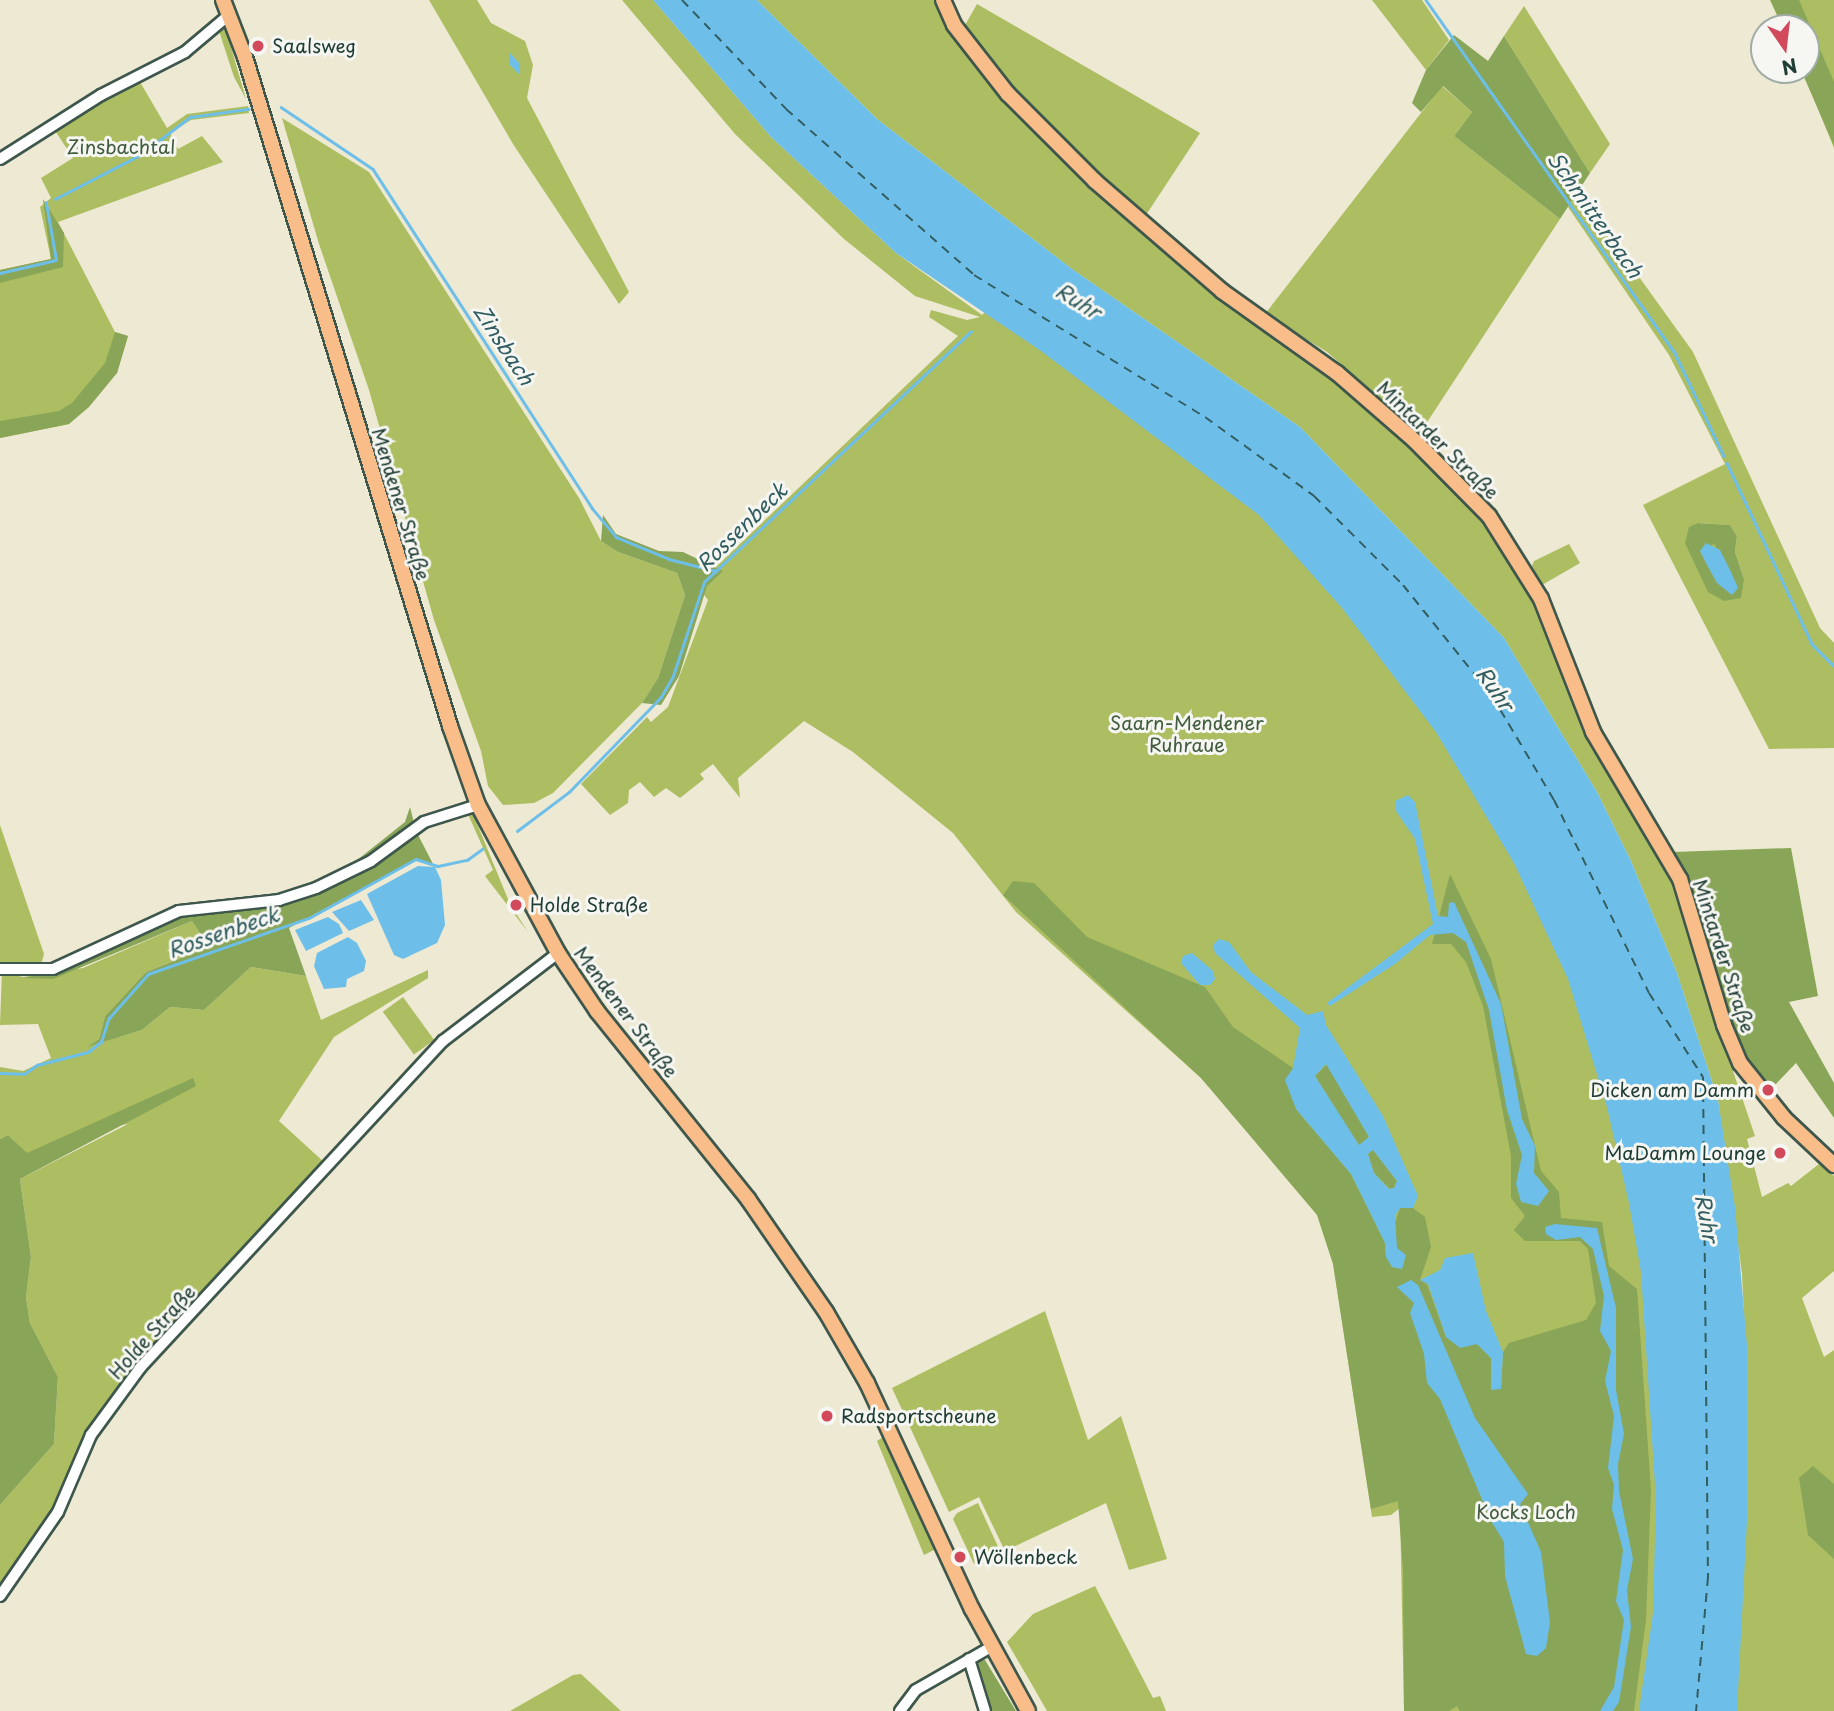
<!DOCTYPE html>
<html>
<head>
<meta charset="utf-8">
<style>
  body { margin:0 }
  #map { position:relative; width:1834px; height:1711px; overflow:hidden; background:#ede9d3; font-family:"Playpen Sans",sans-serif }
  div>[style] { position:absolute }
  .green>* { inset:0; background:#acbe61; transform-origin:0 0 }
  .forest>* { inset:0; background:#89a557 }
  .water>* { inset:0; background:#6dbfe9 }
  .stream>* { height:2.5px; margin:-1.25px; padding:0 1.25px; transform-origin:1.25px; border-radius:1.25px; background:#6dbfe9 }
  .ferry>* { height:2px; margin-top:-1px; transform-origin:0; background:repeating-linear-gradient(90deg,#325e61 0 9px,transparent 0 16px) }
  .roads { filter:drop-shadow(2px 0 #3e574c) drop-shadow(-2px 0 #3e574c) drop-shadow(0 2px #3e574c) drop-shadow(0 -2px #3e574c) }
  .minor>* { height:10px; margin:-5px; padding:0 5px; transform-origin:5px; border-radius:5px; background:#fff }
  .major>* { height:14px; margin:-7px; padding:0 7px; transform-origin:7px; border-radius:7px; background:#f8bd88 }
  .dots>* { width:19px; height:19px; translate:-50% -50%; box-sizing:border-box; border:4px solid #f6f6f2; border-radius:50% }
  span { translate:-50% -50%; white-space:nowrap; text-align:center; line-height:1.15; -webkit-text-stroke:6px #f6f6f2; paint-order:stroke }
  .poi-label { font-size:19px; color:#1f3d34 }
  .left { translate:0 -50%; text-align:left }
  .right { translate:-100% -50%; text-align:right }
  .park-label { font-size:19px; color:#425d3f }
  .street-label { font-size:19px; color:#1f3d34 }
  .water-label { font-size:21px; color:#325e61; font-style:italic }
  .north { position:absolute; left:1750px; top:14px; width:70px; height:70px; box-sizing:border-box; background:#f6f6f2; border:2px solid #a0aca6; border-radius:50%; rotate:166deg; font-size:19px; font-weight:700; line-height:28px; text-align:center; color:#1f3d34 }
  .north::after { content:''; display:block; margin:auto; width:24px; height:32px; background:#d1495b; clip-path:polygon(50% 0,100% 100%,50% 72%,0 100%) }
</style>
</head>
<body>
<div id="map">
  <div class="green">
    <div style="clip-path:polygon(429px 0,477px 0,491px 23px,525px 41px,533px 65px,527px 98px,629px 292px,619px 304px,513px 144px)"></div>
    <div style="clip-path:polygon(622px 0,653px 0,771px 137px,896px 253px,982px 315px,1016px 284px,1223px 427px,1328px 523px,1489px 713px,1554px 830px,1618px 967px,1656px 1079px,1689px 1264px,1697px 1381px,1747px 1382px,1742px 1274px,1718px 1100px,1677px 973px,1631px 861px,1597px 792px,1504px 638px,1300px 427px,1072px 269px,877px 119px,757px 0,937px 0,961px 40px,1025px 118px,1173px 258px,1333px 375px,1416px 447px,1502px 541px,1538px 604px,1591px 734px,1675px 882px,1729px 1046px,1740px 1067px,1733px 1071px,1755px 1136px,1747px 1139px,1762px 1197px,1788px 1183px,1791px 1186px,1819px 1164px,1834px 1176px,1834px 1271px,1802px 1298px,1824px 1357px,1834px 1350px,1834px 1711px,1404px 1711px,1400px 1508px,1391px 1515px,1372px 1517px,1333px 1263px,1317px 1214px,1296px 1185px,1201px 1078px,1016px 912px,953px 833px,853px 752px,804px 721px,738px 778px,740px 798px,713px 764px,700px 774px,704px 779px,680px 798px,666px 788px,654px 797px,640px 782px,629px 790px,628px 803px,610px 815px,581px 784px,647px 717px,651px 722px,668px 707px,708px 600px,698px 587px,701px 581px,958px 336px,929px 317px,931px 310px,967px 320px,980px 317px,915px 296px,844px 239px,735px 134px)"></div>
    <div style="clip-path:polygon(1372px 0,1422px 0,1449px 40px,1426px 70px)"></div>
    <div style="clip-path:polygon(1772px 0,1834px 0,1834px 148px,1802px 70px,1806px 70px,1806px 28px)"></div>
    <div style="clip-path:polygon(977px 4px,1200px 133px,1144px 218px,1028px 109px,964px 27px)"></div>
    <div style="clip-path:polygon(1524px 6px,1610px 144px,1590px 173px,1504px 36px)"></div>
    <div style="clip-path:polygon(218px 28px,226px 30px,246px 99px,234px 77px)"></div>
    <div style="clip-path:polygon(140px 82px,167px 128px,187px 114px,248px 106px,249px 113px,191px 120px,170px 133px,178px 149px,202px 136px,223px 162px,58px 222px,115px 332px,128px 336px,117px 373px,69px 424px,0 438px,0 270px,51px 259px,40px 207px,51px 198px,41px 178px,73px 158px,54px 129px,97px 101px)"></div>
    <div style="clip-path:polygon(1442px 86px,1472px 112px,1454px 136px,1560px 219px,1420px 433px,1327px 352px,1265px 314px)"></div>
    <div style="clip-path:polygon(282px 118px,369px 172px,579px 498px,601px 541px,618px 552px,677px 573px,685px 595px,658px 678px,642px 703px,553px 793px,534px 803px,503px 805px,488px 786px,481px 751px,434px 620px,369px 390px,319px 244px)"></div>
    <div style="clip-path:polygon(evenodd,1578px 192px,1693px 352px,1820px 628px,1834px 643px,1834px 748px,1769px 749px,1643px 505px,1725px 464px,1669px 355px,1568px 207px,1578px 192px,1698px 523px,1730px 525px,1737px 536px,1735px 552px,1744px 579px,1698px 523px)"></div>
    <div style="clip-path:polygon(1569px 544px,1580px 563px,1542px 585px,1532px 566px,1534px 561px)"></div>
    <div style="clip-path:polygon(467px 812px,473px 814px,510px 904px,528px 932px,485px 876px,493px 870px)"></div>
    <div style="clip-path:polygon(0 825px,44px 954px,40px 968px,0 965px)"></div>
    <div style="clip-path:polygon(192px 921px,209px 947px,146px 972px,105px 1016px,99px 1039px,89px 1046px,142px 1030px,170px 1007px,204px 1010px,251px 967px,306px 976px,321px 1020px,428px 970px,428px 978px,334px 1037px,279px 1121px,325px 1163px,126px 1376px,94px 1421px,56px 1510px,0 1590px,0 1505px,54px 1444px,58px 1377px,30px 1323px,26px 1297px,31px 1257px,20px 1179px,128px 1124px,76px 1133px,27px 1154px,8px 1135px,0 1139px,0 1067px,23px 1071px,51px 1058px,38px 1024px,0 1025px,2px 972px,23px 977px,83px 968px)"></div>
    <div style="left:403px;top:997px;width:53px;height:25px;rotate:54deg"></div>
    <div style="clip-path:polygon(1045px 1311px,1088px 1440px,1121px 1416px,1167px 1559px,1129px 1570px,1106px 1503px,1005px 1551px,979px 1497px,949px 1512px,892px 1388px)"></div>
    <div style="clip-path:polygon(883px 1437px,938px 1548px,924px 1555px,877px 1441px)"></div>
    <div style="clip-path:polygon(978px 1503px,1000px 1551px,974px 1564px,953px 1519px,957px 1513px)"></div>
    <div style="clip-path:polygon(1095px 1586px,1153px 1698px,1160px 1696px,1166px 1711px,1047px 1711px,1031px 1683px,1007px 1642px,1033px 1614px)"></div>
    <div style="clip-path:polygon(581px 1674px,621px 1711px,510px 1711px,573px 1675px)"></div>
  </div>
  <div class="forest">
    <div style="clip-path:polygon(1770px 0,1799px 0,1834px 82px,1834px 146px,1801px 70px,1806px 70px,1806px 28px,1783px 28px)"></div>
    <div style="clip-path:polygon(1454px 35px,1488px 61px,1504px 36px,1590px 173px,1560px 219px,1454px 136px,1472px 112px,1443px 86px,1421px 112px,1412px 103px,1426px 70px)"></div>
    <div style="clip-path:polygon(43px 199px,64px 233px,63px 267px,0 283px,0 270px,51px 259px)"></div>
    <div style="clip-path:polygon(115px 332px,128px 336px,117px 373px,89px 407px,69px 424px,0 438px,0 421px,59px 411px,72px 403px,105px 363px)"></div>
    <div style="clip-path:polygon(603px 515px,616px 534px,659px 551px,683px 552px,723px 571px,707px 586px,679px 676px,661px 705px,642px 703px,658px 678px,685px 595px,677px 573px,618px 552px,601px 541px)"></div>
    <div style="clip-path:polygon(evenodd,1698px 523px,1730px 525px,1737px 536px,1735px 552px,1744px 579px,1741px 598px,1724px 601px,1708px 592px,1685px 543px,1689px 527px,1698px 523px,1714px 544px,1731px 572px,1717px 583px,1700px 551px,1714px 544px)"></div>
    <div style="clip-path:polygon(410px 807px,416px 831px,433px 864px,416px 860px,289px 928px,306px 976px,251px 967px,204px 1010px,170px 1007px,142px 1030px,87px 1047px,99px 1039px,105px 1016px,146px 972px,209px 947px,192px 921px,53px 979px,23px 978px,58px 971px,179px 914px,271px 905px,342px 872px,405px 822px)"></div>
    <div style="clip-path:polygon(1791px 848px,1818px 996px,1789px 1002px,1834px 1083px,1834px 1118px,1796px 1063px,1774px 1086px,1762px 1086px,1743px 1061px,1673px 852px)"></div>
    <div style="clip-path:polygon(1450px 874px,1491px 959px,1541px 1171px,1559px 1192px,1561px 1218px,1602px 1222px,1609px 1266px,1637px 1289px,1651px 1490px,1646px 1620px,1634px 1711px,1460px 1711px,1457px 1706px,1449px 1711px,1404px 1711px,1403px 1570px,1398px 1501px,1371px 1509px,1333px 1264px,1317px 1215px,1201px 1078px,1003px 895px,1013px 881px,1034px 883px,1087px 937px,1205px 987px,1233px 1027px,1293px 1068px,1296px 1109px,1351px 1174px,1385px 1243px,1386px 1257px,1397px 1248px,1392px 1232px,1400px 1208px,1413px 1208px,1425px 1217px,1431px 1247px,1420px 1280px,1427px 1284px,1446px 1337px,1477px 1344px,1491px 1358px,1491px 1389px,1501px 1388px,1503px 1352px,1509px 1343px,1586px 1320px,1596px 1303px,1588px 1249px,1580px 1241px,1525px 1241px,1514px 1230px,1525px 1216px,1511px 1198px,1511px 1156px,1483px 1006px,1466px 962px,1451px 944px,1432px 944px)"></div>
    <div style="clip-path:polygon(1327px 1064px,1369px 1137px,1359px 1146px,1315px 1076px)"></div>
    <div style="clip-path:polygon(193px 1078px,196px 1086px,20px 1179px,31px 1257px,26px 1297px,30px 1323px,58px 1377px,54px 1444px,0 1505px,0 1139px,8px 1135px,27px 1153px)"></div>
    <div style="clip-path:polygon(1373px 1150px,1397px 1181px,1394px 1188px,1390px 1189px,1374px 1173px,1368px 1154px)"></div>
    <div style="clip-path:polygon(1813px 1466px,1834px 1484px,1834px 1559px,1808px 1535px,1799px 1478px)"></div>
    <div style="clip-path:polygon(985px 1660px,1016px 1711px,988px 1711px,976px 1661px)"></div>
  </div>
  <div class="water">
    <div style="clip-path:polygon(653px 0,757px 0,877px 119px,1072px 269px,1300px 427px,1504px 638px,1597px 792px,1631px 861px,1677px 973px,1718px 1100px,1735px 1207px,1747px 1345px,1747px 1521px,1737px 1711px,1639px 1711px,1653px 1613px,1656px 1500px,1641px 1272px,1629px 1203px,1607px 1107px,1568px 979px,1514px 863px,1436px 732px,1342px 608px,1259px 515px,1041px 351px,896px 253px,771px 137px)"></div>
    <div style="clip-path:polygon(510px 53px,520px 64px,519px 74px,509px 64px)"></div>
    <div style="clip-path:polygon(1706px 543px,1720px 550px,1731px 572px,1738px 588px,1732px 595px,1717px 583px,1706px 563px,1700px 551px)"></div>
    <div style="clip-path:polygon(1408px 795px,1415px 802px,1438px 916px,1448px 917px,1449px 903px,1454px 902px,1501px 1004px,1522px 1119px,1535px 1146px,1534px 1173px,1549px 1191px,1538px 1206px,1521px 1202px,1516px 1184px,1522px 1155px,1507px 1110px,1489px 1010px,1466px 942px,1453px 933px,1430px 935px,1395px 964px,1330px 1006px,1327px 1003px,1433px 924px,1415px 839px,1396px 811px,1395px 801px)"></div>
    <div style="clip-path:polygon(418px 866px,435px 867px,441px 880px,445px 925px,437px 943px,403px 959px,394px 955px,367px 894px)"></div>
    <div style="clip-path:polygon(361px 900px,374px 920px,349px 931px,332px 912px)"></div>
    <div style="clip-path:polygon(328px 917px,339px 924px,343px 933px,306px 951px,295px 930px)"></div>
    <div style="clip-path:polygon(348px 937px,357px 943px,366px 961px,364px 971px,347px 979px,346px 987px,324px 989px,314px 966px,317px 953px)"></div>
    <div style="clip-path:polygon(evenodd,1219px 939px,1229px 942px,1251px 972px,1307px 1015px,1323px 1011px,1326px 1025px,1383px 1116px,1418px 1196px,1413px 1208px,1400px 1208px,1395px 1216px,1397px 1248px,1406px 1255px,1402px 1269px,1392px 1267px,1386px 1257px,1385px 1243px,1351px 1174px,1296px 1109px,1285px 1080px,1293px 1068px,1300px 1028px,1215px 953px,1213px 945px,1219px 939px,1326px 1064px,1369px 1137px,1359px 1145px,1315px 1076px,1326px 1064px,1219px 939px,1373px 1150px,1397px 1181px,1394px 1188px,1389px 1189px,1374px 1173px,1368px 1154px,1373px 1150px)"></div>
    <div style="clip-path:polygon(1192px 953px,1213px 971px,1215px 979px,1210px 985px,1200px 985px,1181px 963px,1183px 956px)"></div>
    <div style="clip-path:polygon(1555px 1224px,1597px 1228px,1616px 1308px,1616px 1390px,1624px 1434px,1618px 1464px,1619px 1491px,1633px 1559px,1627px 1590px,1631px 1627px,1619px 1702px,1613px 1711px,1600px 1711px,1614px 1687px,1624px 1620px,1616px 1601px,1623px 1550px,1612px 1509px,1614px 1485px,1608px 1468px,1614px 1416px,1605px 1381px,1611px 1351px,1600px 1331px,1604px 1296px,1593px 1249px,1580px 1237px,1556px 1240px,1546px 1234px,1545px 1227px)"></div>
    <div style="clip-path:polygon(1473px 1253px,1486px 1311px,1503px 1352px,1501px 1389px,1491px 1390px,1491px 1358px,1477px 1344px,1460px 1348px,1446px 1337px,1428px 1284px,1420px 1280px,1440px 1270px,1445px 1258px)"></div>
    <div style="clip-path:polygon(1411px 1280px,1418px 1285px,1475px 1418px,1528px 1494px,1520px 1504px,1541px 1552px,1550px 1622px,1546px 1648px,1537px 1656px,1526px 1654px,1505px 1576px,1504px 1542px,1491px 1521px,1440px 1399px,1427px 1383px,1424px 1354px,1410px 1313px,1414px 1303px,1397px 1287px)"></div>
  </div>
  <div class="stream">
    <div style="left:1426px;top:0;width:432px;rotate:54.8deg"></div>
    <div style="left:1675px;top:353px;width:114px;rotate:64.6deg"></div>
    <div style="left:281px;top:107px;width:111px;rotate:34deg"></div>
    <div style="left:373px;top:169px;width:404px;rotate:57.1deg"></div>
    <div style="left:592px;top:508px;width:38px;rotate:50deg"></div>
    <div style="left:616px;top:537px;width:57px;rotate:22.5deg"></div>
    <div style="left:669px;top:559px;width:49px;rotate:14.3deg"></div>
    <div style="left:55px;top:199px;width:96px;rotate:-27.4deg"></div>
    <div style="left:140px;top:155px;width:63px;rotate:-37.2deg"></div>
    <div style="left:190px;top:117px;width:59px;rotate:-7.9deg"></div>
    <div style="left:0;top:273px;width:57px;rotate:-13.1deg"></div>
    <div style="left:56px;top:260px;width:58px;rotate:-100deg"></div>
    <div style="left:1727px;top:463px;width:200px;rotate:64.8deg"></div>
    <div style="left:1812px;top:644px;width:31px;rotate:45deg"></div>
    <div style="left:517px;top:831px;width:65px;rotate:-36.9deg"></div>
    <div style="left:569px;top:792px;width:132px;rotate:-45.9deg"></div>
    <div style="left:661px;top:697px;width:24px;rotate:-60deg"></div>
    <div style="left:673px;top:676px;width:99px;rotate:-71.7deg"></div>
    <div style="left:704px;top:582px;width:366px;rotate:-43.2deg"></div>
    <div style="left:0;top:1073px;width:24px;rotate:2deg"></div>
    <div style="left:24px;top:1074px;width:16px;rotate:-35deg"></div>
    <div style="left:37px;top:1065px;width:53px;rotate:-14.3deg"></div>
    <div style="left:88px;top:1052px;width:16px;rotate:-38deg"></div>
    <div style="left:101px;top:1042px;width:25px;rotate:-72deg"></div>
    <div style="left:109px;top:1018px;width:59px;rotate:-48.4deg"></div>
    <div style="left:148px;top:974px;width:170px;rotate:-19.2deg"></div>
    <div style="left:309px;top:918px;width:122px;rotate:-28.9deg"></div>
    <div style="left:416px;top:859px;width:23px;rotate:18deg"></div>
    <div style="left:438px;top:866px;width:30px;rotate:-12deg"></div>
    <div style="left:467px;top:860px;width:19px;rotate:-36deg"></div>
  </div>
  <div class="ferry">
    <div style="left:682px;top:0;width:151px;rotate:46.3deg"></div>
    <div style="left:786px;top:109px;width:251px;rotate:41.4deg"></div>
    <div style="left:974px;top:275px;width:271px;rotate:31.6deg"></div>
    <div style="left:1205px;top:417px;width:135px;rotate:35.9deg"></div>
    <div style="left:1314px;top:496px;width:126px;rotate:45deg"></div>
    <div style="left:1403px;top:585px;width:142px;rotate:51.3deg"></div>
    <div style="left:1492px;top:696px;width:121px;rotate:59.2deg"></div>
    <div style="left:1554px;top:800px;width:215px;rotate:63.8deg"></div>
    <div style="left:1649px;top:993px;width:100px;rotate:57.3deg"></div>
    <div style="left:1703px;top:1077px;width:500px;rotate:89.43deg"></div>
    <div style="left:1708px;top:1577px;width:135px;rotate:95.1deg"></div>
  </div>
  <div class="roads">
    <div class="minor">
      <div style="left:0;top:159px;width:120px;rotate:-32.4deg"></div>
      <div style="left:101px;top:95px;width:94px;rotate:-27.1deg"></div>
      <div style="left:185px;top:52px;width:57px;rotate:-40.1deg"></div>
      <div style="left:0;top:969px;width:53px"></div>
      <div style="left:53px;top:969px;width:139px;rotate:-24.7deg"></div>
      <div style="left:179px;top:911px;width:101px;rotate:-6.3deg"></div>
      <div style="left:279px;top:900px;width:39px;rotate:-18deg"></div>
      <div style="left:316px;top:888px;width:61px;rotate:-26.1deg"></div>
      <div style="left:371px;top:861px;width:66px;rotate:-36.3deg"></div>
      <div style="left:424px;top:822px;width:57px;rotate:-17.5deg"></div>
      <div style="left:0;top:1596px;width:102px;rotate:-55.4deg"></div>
      <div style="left:58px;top:1512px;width:84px;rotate:-66.8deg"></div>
      <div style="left:91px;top:1435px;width:83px;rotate:-53.8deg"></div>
      <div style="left:140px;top:1368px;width:446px;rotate:-47.2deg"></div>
      <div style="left:443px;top:1041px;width:145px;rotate:-37.4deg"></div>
      <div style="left:969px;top:1659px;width:54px;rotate:72.9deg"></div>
      <div style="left:900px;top:1711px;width:26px;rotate:-53deg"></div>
      <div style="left:916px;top:1690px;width:86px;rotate:-29.8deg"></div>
    </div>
    <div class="major">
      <div style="left:223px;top:0;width:61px;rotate:68.9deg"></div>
      <div style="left:245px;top:57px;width:700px;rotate:72.96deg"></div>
      <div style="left:450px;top:726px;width:84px;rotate:70.5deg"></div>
      <div style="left:478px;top:805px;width:168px;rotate:61.6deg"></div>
      <div style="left:558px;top:953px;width:70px;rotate:56.1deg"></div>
      <div style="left:597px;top:1011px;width:241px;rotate:51.2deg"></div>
      <div style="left:748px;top:1199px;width:137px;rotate:55.4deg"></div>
      <div style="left:826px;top:1312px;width:82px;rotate:60deg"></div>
      <div style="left:867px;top:1383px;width:249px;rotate:65.1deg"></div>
      <div style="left:972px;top:1609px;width:116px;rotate:61.2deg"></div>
      <div style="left:943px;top:0;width:27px;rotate:66deg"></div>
      <div style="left:954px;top:25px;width:88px;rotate:52deg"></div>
      <div style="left:1008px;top:94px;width:123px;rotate:45deg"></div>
      <div style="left:1095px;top:181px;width:168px;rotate:40.9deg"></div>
      <div style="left:1222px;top:291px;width:141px;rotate:35.5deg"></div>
      <div style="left:1337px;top:373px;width:103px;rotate:41.1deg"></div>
      <div style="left:1415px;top:441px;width:105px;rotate:45.4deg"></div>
      <div style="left:1489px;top:516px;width:98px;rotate:57.9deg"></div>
      <div style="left:1541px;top:599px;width:143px;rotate:68.6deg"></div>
      <div style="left:1593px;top:732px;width:171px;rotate:59.4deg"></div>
      <div style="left:1680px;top:879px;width:152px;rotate:73.2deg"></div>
      <div style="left:1724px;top:1025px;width:41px;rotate:67.2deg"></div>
      <div style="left:1740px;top:1063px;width:70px;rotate:51.3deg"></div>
      <div style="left:1784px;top:1118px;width:69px;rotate:43.2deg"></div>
    </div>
  </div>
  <div class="dots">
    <div style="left:258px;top:46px;background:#d1495b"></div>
    <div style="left:516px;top:905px;background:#d1495b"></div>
    <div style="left:1768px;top:1090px;background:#d1495b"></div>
    <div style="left:1780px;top:1153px;background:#d1495b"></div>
    <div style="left:827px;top:1416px;background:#d1495b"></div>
    <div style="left:960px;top:1557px;background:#d1495b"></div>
  </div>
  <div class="poi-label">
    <span class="left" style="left:272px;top:46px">Saalsweg</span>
    <span class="left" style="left:530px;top:905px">Holde Straße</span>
    <span class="right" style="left:1754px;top:1090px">Dicken am Damm</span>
    <span class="right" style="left:1766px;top:1153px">MaDamm Lounge</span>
    <span class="left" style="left:841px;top:1416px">Radsportscheune</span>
    <span class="left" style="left:974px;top:1557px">Wöllenbeck</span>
  </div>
  <div class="park-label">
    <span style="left:121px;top:147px">Zinsbachtal</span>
    <span style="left:1187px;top:734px">Saarn-Mendener<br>Ruhraue</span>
    <span style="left:1526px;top:1512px">Kocks Loch</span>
  </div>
  <div class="street-label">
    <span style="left:1438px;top:440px;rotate:44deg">Mintarder Straße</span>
    <span style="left:401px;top:504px;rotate:73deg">Mendener Straße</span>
    <span style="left:1724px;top:956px;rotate:72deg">Mintarder Straße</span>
    <span style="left:626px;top:1012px;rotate:53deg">Mendener Straße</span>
    <span style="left:152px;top:1332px;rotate:-48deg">Holde Straße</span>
  </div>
  <div class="water-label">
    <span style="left:1596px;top:214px;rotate:55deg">Schmitterbach</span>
    <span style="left:1079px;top:300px;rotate:32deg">Ruhr</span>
    <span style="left:505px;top:344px;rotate:57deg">Zinsbach</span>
    <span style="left:741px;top:526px;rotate:-44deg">Rossenbeck</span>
    <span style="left:1496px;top:688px;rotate:55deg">Ruhr</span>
    <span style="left:223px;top:931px;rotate:-19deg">Rossenbeck</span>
    <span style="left:1708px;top:1218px;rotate:80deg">Ruhr</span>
  </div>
  <div class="north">N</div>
</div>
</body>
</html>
